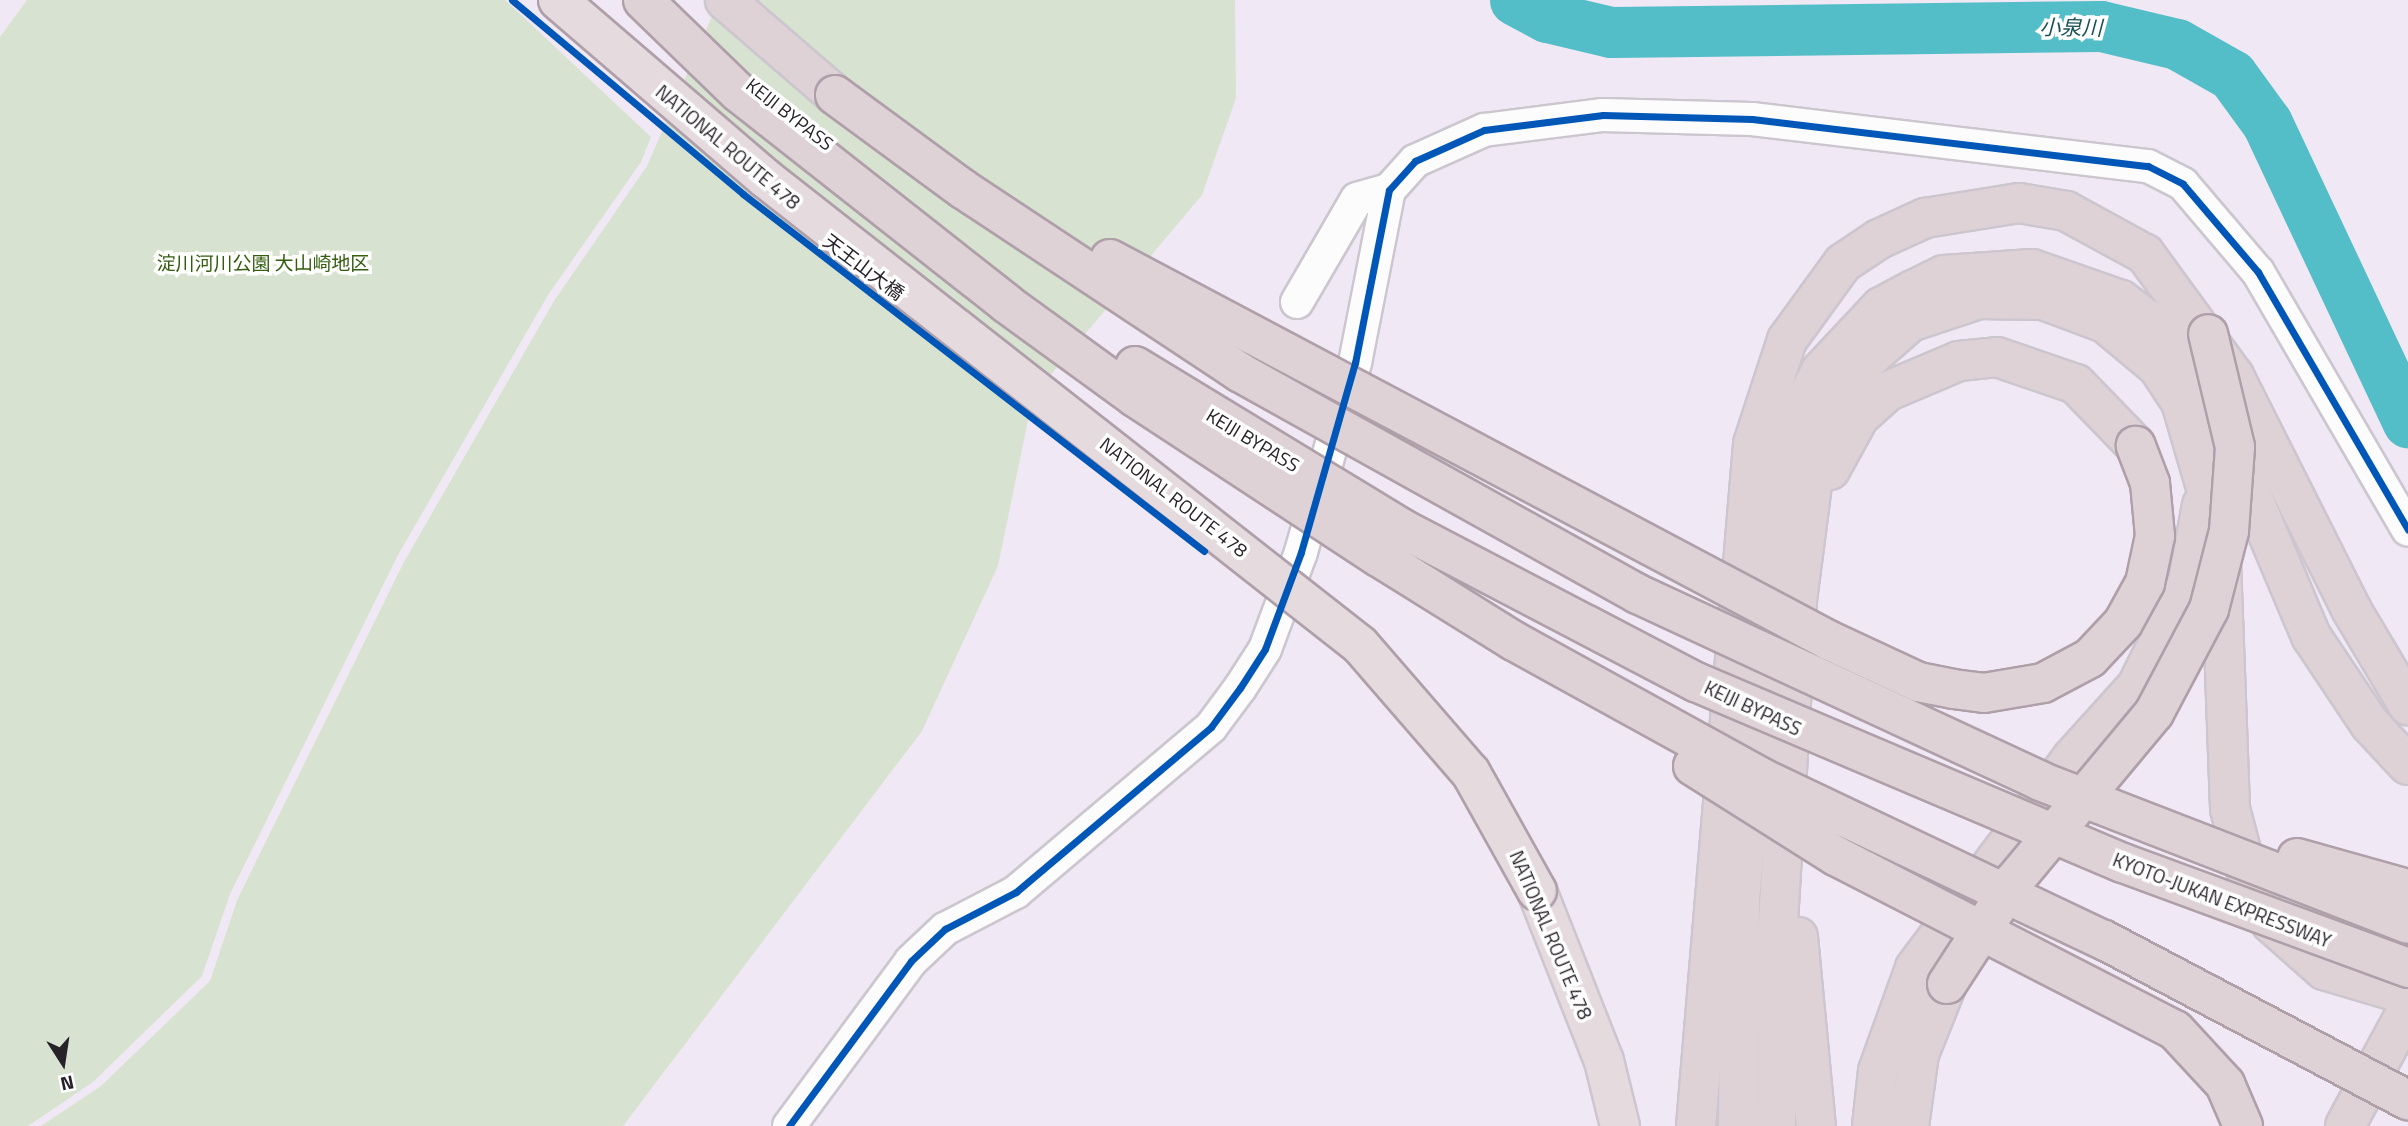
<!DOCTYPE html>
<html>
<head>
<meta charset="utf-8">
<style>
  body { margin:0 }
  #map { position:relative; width:2408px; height:1126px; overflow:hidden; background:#f0e8f4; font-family:"Titillium Web","Noto Sans JP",sans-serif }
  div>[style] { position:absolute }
  .green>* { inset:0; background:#d7e3d0 }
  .river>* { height:51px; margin:-25.5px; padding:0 25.5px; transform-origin:25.5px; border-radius:25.5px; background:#53bec7 }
  .roads { filter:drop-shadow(2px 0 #ccc6cf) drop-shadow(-2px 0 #ccc6cf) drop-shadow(0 2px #ccc6cf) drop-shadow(0 -2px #ccc6cf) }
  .minor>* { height:32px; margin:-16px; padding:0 16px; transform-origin:16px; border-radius:16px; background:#fdfcfd }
  .trunk>* { height:38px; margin:-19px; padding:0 19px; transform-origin:19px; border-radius:19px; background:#e5dade }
  .motorway>* { height:38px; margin:-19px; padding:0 19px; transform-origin:19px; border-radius:19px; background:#dfd2d7 }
  .bridges { filter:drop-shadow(2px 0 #af9fa9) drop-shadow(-2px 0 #af9fa9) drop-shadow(0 2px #af9fa9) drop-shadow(0 -2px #af9fa9) }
  .trunk-bridge>* { height:38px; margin:-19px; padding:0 19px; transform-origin:19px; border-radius:19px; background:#e5dade }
  .motorway-bridge>* { height:38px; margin:-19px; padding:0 19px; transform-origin:19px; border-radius:19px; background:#dfd2d7 }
  .cycleway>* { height:7px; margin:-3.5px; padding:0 3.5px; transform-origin:3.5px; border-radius:3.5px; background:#0057b8 }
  span { translate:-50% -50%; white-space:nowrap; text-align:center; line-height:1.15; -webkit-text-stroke:7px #fff; paint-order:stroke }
  .street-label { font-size:19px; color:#272129 }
  .park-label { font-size:19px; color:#345d0e }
  .water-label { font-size:21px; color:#185054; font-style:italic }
  .north { position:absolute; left:28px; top:1028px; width:70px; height:70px; -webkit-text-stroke:5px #fff; paint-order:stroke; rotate:168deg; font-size:19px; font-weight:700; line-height:28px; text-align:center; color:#272129 }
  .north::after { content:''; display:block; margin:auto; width:24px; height:32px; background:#272129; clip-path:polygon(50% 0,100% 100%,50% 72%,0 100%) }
</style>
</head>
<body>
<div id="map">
  <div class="green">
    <div style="clip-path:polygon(27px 0,505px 0,651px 137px,641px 162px,548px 295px,398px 555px,230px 894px,202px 976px,93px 1082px,28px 1126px,0 1126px,0 37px)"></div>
    <div style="clip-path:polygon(719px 0,1235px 0,1236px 98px,1202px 195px,1033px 396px,998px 566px,922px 731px,623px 1126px,41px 1126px,101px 1086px,210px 981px,238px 898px,404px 562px,554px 301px,647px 166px)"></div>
  </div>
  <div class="river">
    <div style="left:1515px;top:0;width:36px;rotate:28deg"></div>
    <div style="left:1547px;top:17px;width:66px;rotate:13.2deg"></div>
    <div style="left:1611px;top:32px;width:490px;rotate:-0.7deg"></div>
    <div style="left:2101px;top:26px;width:78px;rotate:13.3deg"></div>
    <div style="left:2177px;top:44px;width:63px;rotate:29.4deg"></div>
    <div style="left:2232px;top:75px;width:59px;rotate:53.9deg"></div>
    <div style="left:2267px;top:123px;width:331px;rotate:64.8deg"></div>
  </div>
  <div class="roads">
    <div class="minor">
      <div style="left:1297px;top:302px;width:119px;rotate:-59.8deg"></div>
      <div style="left:1357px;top:199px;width:33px;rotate:-16deg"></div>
      <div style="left:789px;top:1126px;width:205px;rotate:-53.5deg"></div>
      <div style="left:911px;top:961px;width:47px;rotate:-43.3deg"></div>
      <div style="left:945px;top:929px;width:80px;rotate:-27.5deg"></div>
      <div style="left:1016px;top:892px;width:255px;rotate:-40.2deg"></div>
      <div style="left:1211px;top:727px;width:49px;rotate:-53.4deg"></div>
      <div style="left:1240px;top:688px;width:46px;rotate:-57.3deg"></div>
      <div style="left:1265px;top:649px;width:103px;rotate:-69.6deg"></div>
      <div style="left:1301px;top:552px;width:197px;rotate:-74.1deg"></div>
      <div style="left:1355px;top:363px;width:176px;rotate:-78.9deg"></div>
      <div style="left:1389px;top:190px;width:39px;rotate:-48deg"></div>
      <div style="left:1415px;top:161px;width:76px;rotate:-24.2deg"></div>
      <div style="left:1484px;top:130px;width:120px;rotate:-7.2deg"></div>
      <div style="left:1603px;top:115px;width:149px;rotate:1.5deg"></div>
      <div style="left:1752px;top:119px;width:399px;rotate:6.8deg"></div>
      <div style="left:2148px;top:166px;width:39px;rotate:27deg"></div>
      <div style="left:2183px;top:184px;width:116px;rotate:49.6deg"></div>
      <div style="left:2258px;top:272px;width:298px;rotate:59.8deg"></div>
    </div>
    <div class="trunk">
      <div style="left:1537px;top:891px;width:183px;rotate:68.5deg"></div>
      <div style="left:1604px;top:1061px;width:67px;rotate:76.2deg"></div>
    </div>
    <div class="motorway">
      <div style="left:725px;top:0;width:145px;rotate:40.8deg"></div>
      <div style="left:1830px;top:470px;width:60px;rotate:-61.3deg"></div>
      <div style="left:1859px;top:417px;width:39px;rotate:-42deg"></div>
      <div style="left:1888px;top:391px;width:77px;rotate:-22.9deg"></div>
      <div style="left:1959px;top:361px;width:38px;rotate:-6deg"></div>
      <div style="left:1997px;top:357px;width:83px;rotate:18.9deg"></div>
      <div style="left:2076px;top:384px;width:86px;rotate:45.9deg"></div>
      <div style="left:1798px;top:937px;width:190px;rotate:84.6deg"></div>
      <div style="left:1696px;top:1126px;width:684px;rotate:-85.22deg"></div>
      <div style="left:1753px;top:444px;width:109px;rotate:-71.9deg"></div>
      <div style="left:1787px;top:340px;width:95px;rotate:-54deg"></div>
      <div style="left:1843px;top:263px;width:43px;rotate:-33.7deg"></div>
      <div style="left:1879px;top:239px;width:51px;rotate:-24.5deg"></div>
      <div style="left:1925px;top:218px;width:95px;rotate:-9.1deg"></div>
      <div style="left:2019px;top:203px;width:48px;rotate:9.7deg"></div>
      <div style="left:2066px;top:211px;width:90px;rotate:28.6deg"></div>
      <div style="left:2145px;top:254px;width:151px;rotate:53.9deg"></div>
      <div style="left:2234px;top:376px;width:261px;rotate:63.3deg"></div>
      <div style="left:2351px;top:609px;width:112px;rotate:59.3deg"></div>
      <div style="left:1738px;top:1126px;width:227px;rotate:-89.5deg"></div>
      <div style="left:1740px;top:899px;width:408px;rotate:-84.8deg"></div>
      <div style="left:1777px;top:493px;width:80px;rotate:-75.4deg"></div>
      <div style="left:1797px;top:416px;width:51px;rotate:-61.9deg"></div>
      <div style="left:1821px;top:371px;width:88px;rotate:-46.8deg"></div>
      <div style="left:1881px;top:307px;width:36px;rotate:-28deg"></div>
      <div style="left:1913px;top:290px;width:34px;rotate:-26deg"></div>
      <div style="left:1944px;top:275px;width:88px;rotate:-3.9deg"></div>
      <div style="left:2032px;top:269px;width:94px;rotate:19.2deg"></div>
      <div style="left:2121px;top:300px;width:40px;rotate:37deg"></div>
      <div style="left:2153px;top:324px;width:49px;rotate:45.8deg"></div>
      <div style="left:2187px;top:359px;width:52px;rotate:60deg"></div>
      <div style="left:2213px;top:404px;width:252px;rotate:67.1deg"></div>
      <div style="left:2311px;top:636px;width:106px;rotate:56.2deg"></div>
      <div style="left:2370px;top:724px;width:56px;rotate:47.2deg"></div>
      <div style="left:1776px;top:1126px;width:187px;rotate:-89.7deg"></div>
      <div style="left:1777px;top:939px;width:340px;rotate:-86.6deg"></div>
      <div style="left:1797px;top:600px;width:124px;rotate:-82.6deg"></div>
      <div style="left:1813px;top:477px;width:67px;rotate:-76.2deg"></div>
      <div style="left:1829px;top:412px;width:45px;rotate:-59.5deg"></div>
      <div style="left:1852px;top:373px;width:77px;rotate:-41.3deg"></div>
      <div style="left:1910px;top:322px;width:73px;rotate:-18.4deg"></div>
      <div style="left:1979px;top:299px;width:64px;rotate:0.9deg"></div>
      <div style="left:2043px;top:300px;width:66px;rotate:20.4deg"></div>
      <div style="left:2105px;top:323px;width:69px;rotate:39.7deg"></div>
      <div style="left:2158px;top:367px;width:42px;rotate:56.7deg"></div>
      <div style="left:2181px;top:402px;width:139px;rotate:73.7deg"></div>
      <div style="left:2220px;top:535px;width:274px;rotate:87.9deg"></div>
      <div style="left:2230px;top:809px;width:78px;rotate:75.1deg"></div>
      <div style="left:2250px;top:884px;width:44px;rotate:61.7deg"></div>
      <div style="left:2271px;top:923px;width:71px;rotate:41.6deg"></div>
      <div style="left:2324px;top:970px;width:88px;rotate:16.6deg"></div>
      <div style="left:1872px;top:1126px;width:55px;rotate:-83.8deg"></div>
      <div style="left:1878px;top:1071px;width:109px;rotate:-70.2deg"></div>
      <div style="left:1915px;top:968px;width:262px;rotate:-53.2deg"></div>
      <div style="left:2072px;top:758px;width:97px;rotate:-47.9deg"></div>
      <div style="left:2137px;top:686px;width:116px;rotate:-63.9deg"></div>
      <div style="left:2188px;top:582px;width:78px;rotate:-79.7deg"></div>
      <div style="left:1909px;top:1126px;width:73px;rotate:-82.1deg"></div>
      <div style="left:1919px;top:1054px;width:75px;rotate:-68.2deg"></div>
      <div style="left:2345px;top:1126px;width:133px;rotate:-61.7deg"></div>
    </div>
  </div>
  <div class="bridges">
    <div class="trunk-bridge">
      <div style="left:558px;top:0;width:273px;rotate:40.7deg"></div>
      <div style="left:765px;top:178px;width:756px;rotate:38.13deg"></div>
      <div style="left:1360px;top:645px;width:169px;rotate:49.1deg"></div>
      <div style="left:1471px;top:773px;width:135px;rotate:60.8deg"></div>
    </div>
    <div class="motorway-bridge">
      <div style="left:643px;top:0;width:132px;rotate:44.1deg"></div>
      <div style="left:738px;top:92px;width:342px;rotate:38.2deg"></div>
      <div style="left:1007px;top:304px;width:158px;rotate:36deg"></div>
      <div style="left:1135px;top:397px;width:292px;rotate:33.3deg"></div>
      <div style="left:1379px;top:557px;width:159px;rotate:31.9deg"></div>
      <div style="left:1514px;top:641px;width:281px;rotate:28.9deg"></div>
      <div style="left:1760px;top:777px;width:381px;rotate:25.4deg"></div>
      <div style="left:2104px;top:940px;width:344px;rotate:27.8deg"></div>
      <div style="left:835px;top:95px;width:159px;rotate:36.3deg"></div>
      <div style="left:963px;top:189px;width:333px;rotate:33.5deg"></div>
      <div style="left:1241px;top:373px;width:454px;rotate:29.1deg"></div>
      <div style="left:1638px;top:594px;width:443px;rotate:24.9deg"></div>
      <div style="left:2040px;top:781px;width:395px;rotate:21.2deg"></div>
      <div style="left:1110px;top:259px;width:813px;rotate:27.95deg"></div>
      <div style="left:1828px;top:640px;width:99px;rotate:25deg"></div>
      <div style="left:1918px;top:682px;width:36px;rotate:11deg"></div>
      <div style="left:1953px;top:689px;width:31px;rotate:7deg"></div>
      <div style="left:1984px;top:693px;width:60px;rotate:-9.6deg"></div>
      <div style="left:2043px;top:683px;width:53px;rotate:-28deg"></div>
      <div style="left:2090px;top:658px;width:48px;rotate:-46.7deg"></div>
      <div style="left:2123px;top:623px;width:46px;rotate:-61.2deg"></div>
      <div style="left:2145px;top:583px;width:48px;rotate:-78deg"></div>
      <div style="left:2155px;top:536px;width:53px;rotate:-95.4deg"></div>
      <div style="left:2150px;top:483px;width:40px;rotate:-111deg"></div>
      <div style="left:1135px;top:366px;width:314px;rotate:31.3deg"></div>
      <div style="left:1403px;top:529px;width:331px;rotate:27.6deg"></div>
      <div style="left:1696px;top:682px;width:464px;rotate:23deg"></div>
      <div style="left:2123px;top:863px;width:304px;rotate:20.2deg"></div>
      <div style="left:1693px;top:766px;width:169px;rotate:32.2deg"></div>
      <div style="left:1836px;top:856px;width:381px;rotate:27.2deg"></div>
      <div style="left:2175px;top:1030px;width:74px;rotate:47.2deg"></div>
      <div style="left:2225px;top:1084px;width:46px;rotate:66.8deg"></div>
      <div style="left:2297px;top:858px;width:115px;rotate:15.6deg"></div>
      <div style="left:1947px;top:984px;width:123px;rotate:-57deg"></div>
      <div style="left:2014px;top:881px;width:219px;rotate:-50.2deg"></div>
      <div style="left:2154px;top:713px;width:118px;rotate:-62.1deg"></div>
      <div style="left:2209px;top:609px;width:81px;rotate:-75.6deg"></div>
      <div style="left:2229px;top:531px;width:84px;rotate:-85.9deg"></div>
      <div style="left:2235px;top:447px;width:116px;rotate:-103.4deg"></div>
    </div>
  </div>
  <div class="cycleway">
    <div style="left:512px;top:0;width:302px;rotate:40deg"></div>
    <div style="left:743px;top:194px;width:583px;rotate:37.75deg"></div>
    <div style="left:789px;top:1126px;width:205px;rotate:-53.5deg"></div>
    <div style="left:911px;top:961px;width:47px;rotate:-43.3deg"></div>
    <div style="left:945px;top:929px;width:80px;rotate:-27.5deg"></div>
    <div style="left:1016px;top:892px;width:255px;rotate:-40.2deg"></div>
    <div style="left:1211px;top:727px;width:49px;rotate:-53.4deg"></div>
    <div style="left:1240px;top:688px;width:46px;rotate:-57.3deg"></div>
    <div style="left:1265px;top:649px;width:103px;rotate:-69.6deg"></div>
    <div style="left:1301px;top:552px;width:197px;rotate:-74.1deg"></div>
    <div style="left:1355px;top:363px;width:176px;rotate:-78.9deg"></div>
    <div style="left:1389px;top:190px;width:39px;rotate:-48deg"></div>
    <div style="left:1415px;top:161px;width:76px;rotate:-24.2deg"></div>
    <div style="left:1484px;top:130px;width:120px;rotate:-7.2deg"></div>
    <div style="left:1603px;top:115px;width:149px;rotate:1.5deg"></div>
    <div style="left:1752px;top:119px;width:399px;rotate:6.8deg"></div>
    <div style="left:2148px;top:166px;width:39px;rotate:27deg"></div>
    <div style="left:2183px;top:184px;width:116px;rotate:49.6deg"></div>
    <div style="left:2258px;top:272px;width:298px;rotate:59.8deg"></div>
  </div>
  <div class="street-label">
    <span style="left:790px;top:114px;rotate:38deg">KEIJI BYPASS</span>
    <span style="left:728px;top:147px;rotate:40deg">NATIONAL ROUTE 478</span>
    <span style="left:864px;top:267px;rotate:37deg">天王山大橋</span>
    <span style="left:1253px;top:440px;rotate:31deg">KEIJI BYPASS</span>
    <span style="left:1174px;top:497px;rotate:38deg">NATIONAL ROUTE 478</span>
    <span style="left:1753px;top:708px;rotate:25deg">KEIJI BYPASS</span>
    <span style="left:2222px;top:900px;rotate:21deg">KYOTO-JUKAN EXPRESSWAY</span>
    <span style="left:1551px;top:935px;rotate:67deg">NATIONAL ROUTE 478</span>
  </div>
  <div class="park-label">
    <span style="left:263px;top:263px">淀川河川公園 大山崎地区</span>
  </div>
  <div class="water-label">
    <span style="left:2071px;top:27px;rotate:1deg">小泉川</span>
  </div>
  <div class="north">N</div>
</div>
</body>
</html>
